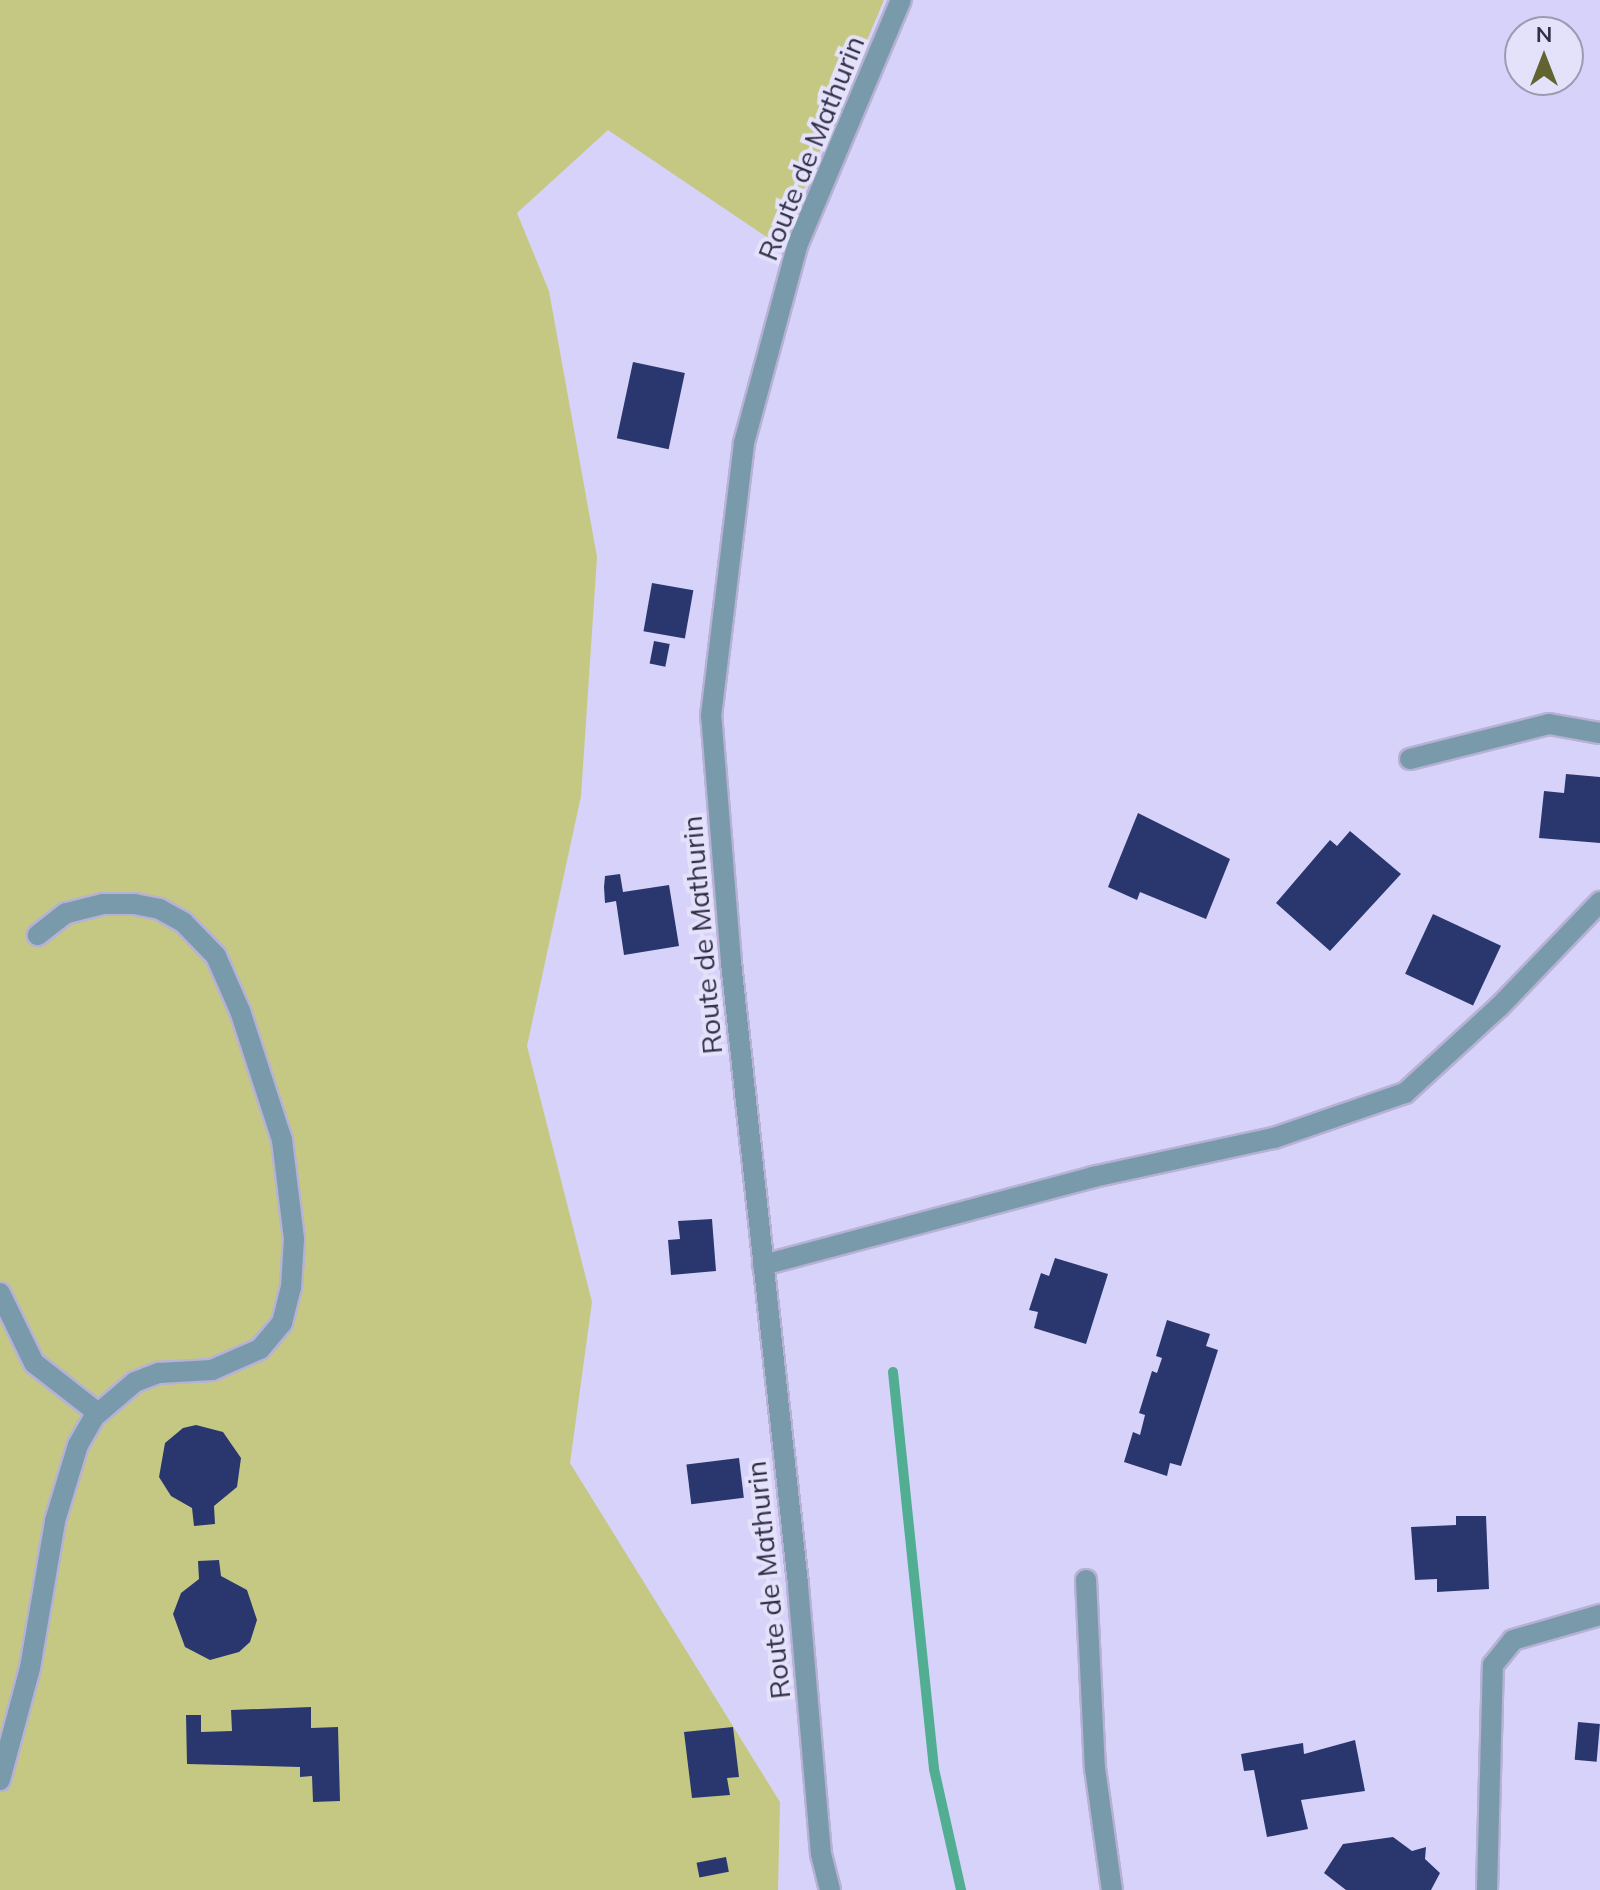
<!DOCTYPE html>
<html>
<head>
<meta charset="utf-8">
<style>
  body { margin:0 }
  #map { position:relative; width:1600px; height:1890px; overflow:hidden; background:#d7d2f9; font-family:Mulish,sans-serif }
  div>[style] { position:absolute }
  .green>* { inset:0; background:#c5c883 }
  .stream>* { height:10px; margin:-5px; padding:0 5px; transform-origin:5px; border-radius:5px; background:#51ae92 }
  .building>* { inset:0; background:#2a376f; transform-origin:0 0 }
  .roads { filter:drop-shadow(2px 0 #b6b1d5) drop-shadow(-2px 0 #b6b1d5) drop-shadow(0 2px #b6b1d5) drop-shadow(0 -2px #b6b1d5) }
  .minor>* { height:20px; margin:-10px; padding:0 10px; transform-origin:10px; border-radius:10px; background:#799aab }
  .tertiary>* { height:20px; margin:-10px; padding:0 10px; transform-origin:10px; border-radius:10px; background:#799aab }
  span { translate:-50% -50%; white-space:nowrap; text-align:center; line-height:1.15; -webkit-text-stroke:8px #e4e1fb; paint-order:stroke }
  .street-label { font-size:28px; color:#322e47 }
  .north { position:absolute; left:1504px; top:16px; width:80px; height:80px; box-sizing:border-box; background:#e4e1fb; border:2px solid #9d99b3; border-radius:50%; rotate:0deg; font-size:22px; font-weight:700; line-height:32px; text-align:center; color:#322e47 }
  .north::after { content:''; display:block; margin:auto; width:28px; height:36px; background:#616330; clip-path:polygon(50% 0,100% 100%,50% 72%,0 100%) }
</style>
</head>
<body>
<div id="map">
  <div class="green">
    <div style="clip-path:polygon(0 0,884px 0,780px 246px,608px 130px,517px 213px,549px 291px,597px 557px,581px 796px,527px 1046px,592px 1302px,570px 1463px,780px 1802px,778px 1890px,0 1890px)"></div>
  </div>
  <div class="stream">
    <div style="left:893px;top:1372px;width:399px;rotate:84.1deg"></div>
    <div style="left:934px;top:1769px;width:124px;rotate:77.4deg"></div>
  </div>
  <div class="building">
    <div style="left:633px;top:362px;width:53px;height:78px;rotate:12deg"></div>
    <div style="left:652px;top:583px;width:42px;height:49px;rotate:10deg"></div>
    <div style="left:654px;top:641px;width:16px;height:23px;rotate:11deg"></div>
    <div style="clip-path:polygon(1566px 774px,1600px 777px,1600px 843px,1539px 838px,1544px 791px,1564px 793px)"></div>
    <div style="clip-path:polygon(1138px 813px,1230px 859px,1206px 919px,1140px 892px,1137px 900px,1108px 887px)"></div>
    <div style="clip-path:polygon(1350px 831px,1401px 874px,1330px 951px,1276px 903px,1330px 840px,1337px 846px)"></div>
    <div style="clip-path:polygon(620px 874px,623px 892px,669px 885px,679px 946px,624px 955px,616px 901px,605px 903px,604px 887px,605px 876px)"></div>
    <div style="left:1433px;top:914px;width:75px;height:66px;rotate:25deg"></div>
    <div style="clip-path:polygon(712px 1219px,716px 1271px,671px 1275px,668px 1240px,680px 1239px,678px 1221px)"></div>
    <div style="clip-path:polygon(1055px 1258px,1108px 1274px,1086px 1344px,1034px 1328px,1038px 1312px,1029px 1310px,1041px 1273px,1049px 1276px)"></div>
    <div style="clip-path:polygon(1167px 1320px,1210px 1334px,1206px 1346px,1218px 1350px,1181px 1466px,1170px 1463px,1167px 1476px,1124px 1462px,1133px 1432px,1140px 1435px,1145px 1415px,1139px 1413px,1152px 1371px,1157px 1373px,1162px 1358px,1156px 1356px)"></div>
    <div style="clip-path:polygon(196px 1425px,223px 1432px,241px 1458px,237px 1487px,214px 1506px,215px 1524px,194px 1526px,192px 1508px,171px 1496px,159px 1477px,165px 1443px,183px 1428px)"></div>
    <div style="left:739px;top:1458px;width:40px;height:53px;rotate:83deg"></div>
    <div style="clip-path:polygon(1456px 1516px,1486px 1516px,1489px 1589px,1437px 1592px,1437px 1579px,1415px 1580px,1411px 1527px,1456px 1525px)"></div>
    <div style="clip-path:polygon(219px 1560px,221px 1576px,247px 1590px,257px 1620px,250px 1642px,239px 1652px,210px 1660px,185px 1647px,173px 1614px,181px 1593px,199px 1579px,198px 1561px)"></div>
    <div style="clip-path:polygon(311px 1707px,311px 1728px,338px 1727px,340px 1801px,313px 1802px,312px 1776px,300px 1777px,300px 1767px,187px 1764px,186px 1715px,201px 1715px,201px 1732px,232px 1731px,231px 1710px)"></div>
    <div style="left:1578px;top:1722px;width:22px;height:38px;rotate:5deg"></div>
    <div style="clip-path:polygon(733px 1727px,739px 1777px,727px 1778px,730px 1795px,692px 1798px,684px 1732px)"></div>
    <div style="clip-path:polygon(1355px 1740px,1365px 1791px,1301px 1800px,1308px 1829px,1267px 1837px,1254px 1770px,1244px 1771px,1241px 1754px,1303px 1743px,1304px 1754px)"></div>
    <div style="clip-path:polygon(1393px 1837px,1412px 1851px,1426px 1847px,1425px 1859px,1440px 1873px,1431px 1890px,1346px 1890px,1324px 1873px,1343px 1844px)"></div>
    <div style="left:726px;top:1857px;width:15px;height:30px;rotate:79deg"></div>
  </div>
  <div class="roads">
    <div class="minor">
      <div style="left:1410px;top:759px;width:143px;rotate:-14.1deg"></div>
      <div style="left:1549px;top:724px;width:52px;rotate:10deg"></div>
      <div style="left:763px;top:1265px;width:342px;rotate:-14.9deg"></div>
      <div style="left:1093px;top:1177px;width:185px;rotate:-12.2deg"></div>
      <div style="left:1274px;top:1138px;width:139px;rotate:-19deg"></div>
      <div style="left:1405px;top:1093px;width:127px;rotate:-42.5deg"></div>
      <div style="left:1499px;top:1007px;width:146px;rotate:-46.1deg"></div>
      <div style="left:0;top:1293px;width:78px;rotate:64.1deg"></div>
      <div style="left:34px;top:1363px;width:81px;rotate:38deg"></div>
      <div style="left:1086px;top:1580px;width:188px;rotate:87.3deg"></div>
      <div style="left:1095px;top:1768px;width:123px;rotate:82.1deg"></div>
      <div style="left:0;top:1780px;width:116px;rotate:-75deg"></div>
      <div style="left:30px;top:1668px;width:149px;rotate:-80.3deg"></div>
      <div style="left:55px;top:1521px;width:79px;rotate:-73.2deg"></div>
      <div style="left:78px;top:1445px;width:32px;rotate:-60deg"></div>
      <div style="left:94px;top:1417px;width:54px;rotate:-40.5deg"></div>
      <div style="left:135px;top:1382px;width:26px;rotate:-21deg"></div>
      <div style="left:159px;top:1373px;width:53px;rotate:-3.2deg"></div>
      <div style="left:212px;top:1370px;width:52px;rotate:-23.6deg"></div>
      <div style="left:260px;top:1349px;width:34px;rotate:-50deg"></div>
      <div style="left:282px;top:1323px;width:36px;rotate:-76deg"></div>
      <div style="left:291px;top:1288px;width:49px;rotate:-86.5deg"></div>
      <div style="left:294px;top:1239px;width:100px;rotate:-96.9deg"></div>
      <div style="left:282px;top:1140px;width:136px;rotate:-108deg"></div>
      <div style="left:240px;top:1011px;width:60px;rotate:-113.6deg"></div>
      <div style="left:216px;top:956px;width:47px;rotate:-134.1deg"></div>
      <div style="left:183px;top:922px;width:26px;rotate:-151deg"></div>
      <div style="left:160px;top:909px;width:25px;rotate:-169deg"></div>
      <div style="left:135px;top:904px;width:32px;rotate:180deg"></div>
      <div style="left:103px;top:904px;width:38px;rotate:166deg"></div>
      <div style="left:66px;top:913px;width:36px;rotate:142deg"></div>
      <div style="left:1487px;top:1890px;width:225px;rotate:-88.5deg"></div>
      <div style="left:1493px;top:1665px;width:32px;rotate:-51deg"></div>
      <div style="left:1513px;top:1640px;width:91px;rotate:-16deg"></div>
    </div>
    <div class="tertiary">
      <div style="left:830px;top:1890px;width:37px;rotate:-104deg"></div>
      <div style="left:821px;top:1854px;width:271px;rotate:-94.9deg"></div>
      <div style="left:798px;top:1584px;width:626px;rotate:-96.15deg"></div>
      <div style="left:731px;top:962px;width:247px;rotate:-94.6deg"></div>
      <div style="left:711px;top:716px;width:275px;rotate:-83.1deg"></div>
      <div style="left:744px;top:443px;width:204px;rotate:-74.9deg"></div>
      <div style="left:797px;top:246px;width:267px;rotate:-67.1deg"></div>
    </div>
  </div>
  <div class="street-label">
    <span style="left:811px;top:148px;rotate:-68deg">Route de Mathurin</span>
    <span style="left:702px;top:935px;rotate:-95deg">Route de Mathurin</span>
    <span style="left:768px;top:1580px;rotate:-96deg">Route de Mathurin</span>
  </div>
  <div class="north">N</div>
</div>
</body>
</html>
